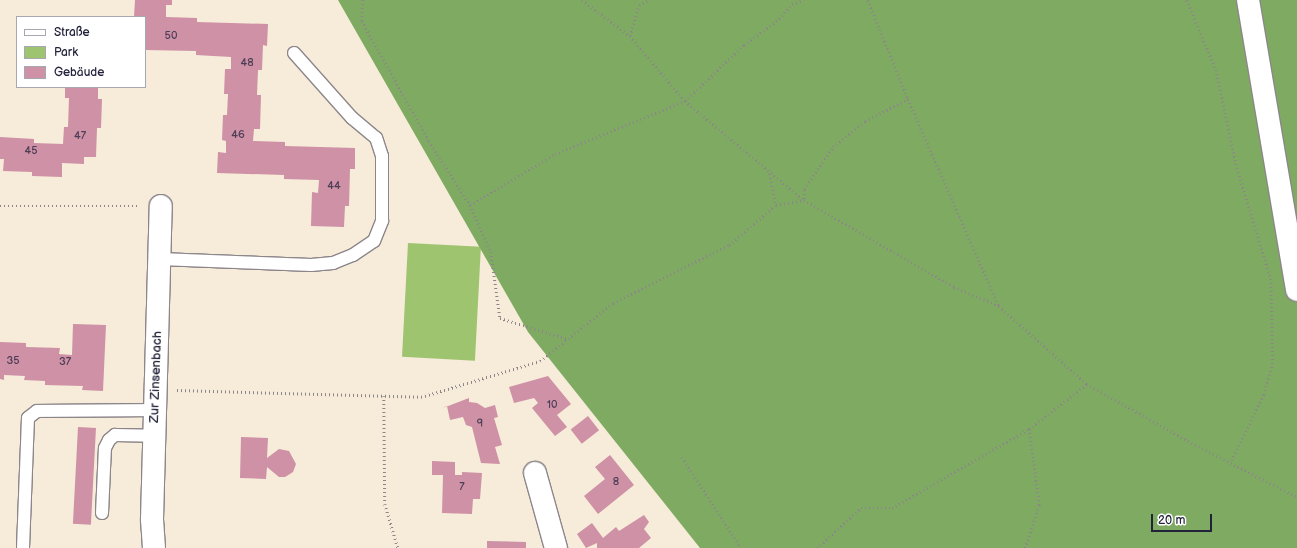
<!DOCTYPE html>
<html>
<head>
<meta charset="utf-8">
<style>
  body { margin:0 }
  #map { position:relative; width:1297px; height:548px; overflow:hidden; background:#f7ebd9; font-family:"Balsamiq Sans",sans-serif }
  div>[style] { position:absolute }
  .green>* { inset:0; background:#9fc46f; transform-origin:0 0 }
  .forest>* { inset:0; background:#7faa62 }
  .building>* { inset:0; background:#ce91a6; transform-origin:0 0 }
  .path>* { height:2.5px; margin-top:-1.25px; transform-origin:0; background:repeating-linear-gradient(90deg,#8c868a 0 1px,transparent 0 4px) }
  .roads { filter:drop-shadow(1px 0 #8c868a) drop-shadow(-1px 0 #8c868a) drop-shadow(0 1px #8c868a) drop-shadow(0 -1px #8c868a) }
  .lane>* { height:12px; margin:-6px; padding:0 6px; transform-origin:6px; border-radius:6px; background:#fff }
  .street>* { height:22px; margin:-11px; padding:0 11px; transform-origin:11px; border-radius:11px; background:#fff }
  .secondary>* { height:22px; margin:-11px; padding:0 11px; transform-origin:11px; border-radius:11px; background:#fff }
  span { translate:-50% -50%; white-space:nowrap; text-align:center; line-height:1.15; -webkit-text-stroke:4px #fff; paint-order:stroke }
  .number-label { font-size:11px; color:#4d3e56 }
  .number-label span { -webkit-text-stroke-width:0 }
  .street-label { font-size:13px; color:#22223b }
  .legend { position:absolute; left:16px; top:16px; width:130px; height:72px; box-sizing:border-box; background:#fff; border:1px solid #a7a7b1; margin:0; padding:5px 7px; list-style:none; font-size:12px; color:#22223b }
  .legend li { display:flex; align-items:center; gap:8px; height:20px }
  .legend b { width:20px; border:1px solid #a7a7b1 }
  .scale { position:absolute; left:1151px; top:514px; width:61px; height:18px; box-sizing:border-box; border:2px solid #22223b; border-top:0; padding-left:5px; font-size:12px; line-height:14px; white-space:nowrap; color:#22223b; -webkit-text-stroke:3px #fff; paint-order:stroke }
</style>
</head>
<body>
<div id="map">
  <div class="green">
    <div style="left:408px;top:243px;width:73px;height:114px;rotate:3deg"></div>
  </div>
  <div class="forest">
    <div style="clip-path:polygon(338px 0,1297px 0,1297px 548px,700px 548px,528px 332px)"></div>
  </div>
  <div class="building">
    <div style="clip-path:polygon(135px 0,172px 0,172px 5px,166px 5px,166px 17px,197px 18px,197px 22px,268px 24px,267px 46px,263px 45px,262px 70px,258px 70px,257px 95px,261px 95px,260px 129px,254px 129px,253px 141px,285px 142px,285px 146px,355px 148px,355px 169px,350px 169px,349px 206px,345px 206px,344px 227px,311px 226px,312px 192px,318px 193px,319px 180px,284px 179px,284px 175px,217px 173px,218px 152px,226px 153px,226px 141px,222px 140px,223px 115px,227px 115px,228px 94px,224px 94px,225px 69px,231px 69px,231px 57px,196px 55px,196px 51px,145px 50px,145px 17px,134px 17px)"></div>
    <div style="clip-path:polygon(65px 87px,98px 87px,98px 99px,102px 99px,101px 128px,97px 128px,96px 157px,84px 157px,84px 164px,62px 163px,62px 177px,32px 176px,32px 172px,3px 171px,4px 159px,0 159px,0 137px,34px 139px,34px 143px,63px 144px,64px 127px,68px 127px,69px 98px,65px 98px)"></div>
    <div style="clip-path:polygon(73px 324px,106px 325px,103px 391px,82px 390px,83px 386px,45px 385px,45px 381px,24px 380px,25px 376px,4px 375px,4px 380px,0 379px,0 342px,26px 343px,26px 347px,60px 348px,59px 354px,72px 355px)"></div>
    <div style="clip-path:polygon(548px 376px,571px 404px,557px 415px,567px 427px,555px 436px,532px 408px,538px 403px,534px 398px,514px 403px,509px 387px)"></div>
    <div style="clip-path:polygon(469px 398px,469px 402px,477px 403px,485px 408px,495px 405px,498px 417px,494px 418px,502px 445px,495px 447px,500px 464px,481px 463px,472px 427px,466px 425px,463px 417px,450px 420px,447px 406px,443px 408px)"></div>
    <div style="left:588px;top:416px;width:18px;height:22px;rotate:52deg"></div>
    <div style="left:78px;top:427px;width:18px;height:97px;rotate:3deg"></div>
    <div style="clip-path:polygon(241px 437px,268px 438px,267px 458px,279px 449px,289px 451px,296px 464px,293px 472px,285px 477px,279px 477px,267px 467px,266px 479px,240px 478px)"></div>
    <div style="clip-path:polygon(610px 455px,634px 485px,598px 514px,584px 496px,605px 479px,595px 467px)"></div>
    <div style="clip-path:polygon(432px 461px,455px 462px,455px 475px,462px 475px,462px 472px,482px 473px,480px 499px,473px 499px,472px 514px,442px 513px,443px 475px,432px 475px)"></div>
    <div style="clip-path:polygon(644px 515px,649px 522px,644px 529px,651px 538px,639px 548px,597px 548px,597px 543px,586px 548px,577px 534px,592px 523px,603px 538px,616px 527px,619px 531px)"></div>
    <div style="clip-path:polygon(487px 541px,526px 542px,526px 548px,487px 548px)"></div>
  </div>
  <div class="path">
    <div style="left:363px;top:0;width:21px;rotate:93deg"></div>
    <div style="left:362px;top:21px;width:137px;rotate:60.8deg"></div>
    <div style="left:429px;top:141px;width:76px;rotate:57.4deg"></div>
    <div style="left:470px;top:205px;width:99px;rotate:-31deg"></div>
    <div style="left:555px;top:154px;width:140px;rotate:-22.2deg"></div>
    <div style="left:685px;top:101px;width:81px;rotate:-43.5deg"></div>
    <div style="left:744px;top:45px;width:44px;rotate:-36.6deg"></div>
    <div style="left:779px;top:19px;width:20px;rotate:-49deg"></div>
    <div style="left:792px;top:4px;width:12px;rotate:-20deg"></div>
    <div style="left:582px;top:0;width:60px;rotate:36.9deg"></div>
    <div style="left:630px;top:36px;width:85px;rotate:49.8deg"></div>
    <div style="left:685px;top:101px;width:155px;rotate:39.8deg"></div>
    <div style="left:804px;top:200px;width:173px;rotate:30.1deg"></div>
    <div style="left:954px;top:287px;width:49px;rotate:22.9deg"></div>
    <div style="left:999px;top:306px;width:118px;rotate:41.6deg"></div>
    <div style="left:1087px;top:384px;width:116px;rotate:29.4deg"></div>
    <div style="left:1188px;top:441px;width:123px;rotate:27.2deg"></div>
    <div style="left:868px;top:0;width:107px;rotate:68deg"></div>
    <div style="left:908px;top:99px;width:226px;rotate:66.3deg"></div>
    <div style="left:1187px;top:0;width:76px;rotate:67.5deg"></div>
    <div style="left:1216px;top:70px;width:100px;rotate:77.9deg"></div>
    <div style="left:1237px;top:168px;width:116px;rotate:73deg"></div>
    <div style="left:1271px;top:279px;width:84px;rotate:88.6deg"></div>
    <div style="left:1273px;top:363px;width:33px;rotate:106deg"></div>
    <div style="left:1264px;top:395px;width:75px;rotate:116.2deg"></div>
    <div style="left:630px;top:36px;width:32px;rotate:-74deg"></div>
    <div style="left:639px;top:5px;width:11px;rotate:-27deg"></div>
    <div style="left:769px;top:170px;width:36px;rotate:79deg"></div>
    <div style="left:804px;top:199px;width:10px;rotate:-90deg"></div>
    <div style="left:804px;top:189px;width:51px;rotate:-55.4deg"></div>
    <div style="left:833px;top:147px;width:41px;rotate:-39.1deg"></div>
    <div style="left:865px;top:121px;width:48px;rotate:-27.1deg"></div>
    <div style="left:470px;top:205px;width:51px;rotate:65.9deg"></div>
    <div style="left:491px;top:252px;width:67px;rotate:82.2deg"></div>
    <div style="left:500px;top:318px;width:71px;rotate:17.2deg"></div>
    <div style="left:0;top:206px;width:139px"></div>
    <div style="left:177px;top:390px;width:244px;rotate:1.6deg"></div>
    <div style="left:421px;top:397px;width:124px;rotate:-16.8deg"></div>
    <div style="left:540px;top:361px;width:93px;rotate:-38.5deg"></div>
    <div style="left:613px;top:303px;width:130px;rotate:-26.6deg"></div>
    <div style="left:729px;top:245px;width:62px;rotate:-40.4deg"></div>
    <div style="left:776px;top:205px;width:27px;rotate:-10deg"></div>
    <div style="left:384px;top:396px;width:108px;rotate:89.5deg"></div>
    <div style="left:385px;top:504px;width:46px;rotate:73.5deg"></div>
    <div style="left:682px;top:457px;width:108px;rotate:57deg"></div>
    <div style="left:817px;top:548px;width:59px;rotate:-42.3deg"></div>
    <div style="left:861px;top:508px;width:31px"></div>
    <div style="left:892px;top:508px;width:158px;rotate:-30deg"></div>
    <div style="left:1025px;top:548px;width:45px;rotate:-72deg"></div>
    <div style="left:1039px;top:505px;width:77px;rotate:-97.5deg"></div>
    <div style="left:1029px;top:429px;width:73px;rotate:-37.8deg"></div>
  </div>
  <div class="roads">
    <div class="lane">
      <div style="left:160px;top:259px;width:151px;rotate:2.3deg"></div>
      <div style="left:311px;top:265px;width:22px;rotate:-5deg"></div>
      <div style="left:333px;top:263px;width:22px;rotate:-22deg"></div>
      <div style="left:353px;top:255px;width:25px;rotate:-34deg"></div>
      <div style="left:374px;top:241px;width:22px;rotate:-68deg"></div>
      <div style="left:382px;top:221px;width:65px;rotate:-90deg"></div>
      <div style="left:382px;top:156px;width:19px;rotate:-108deg"></div>
      <div style="left:376px;top:138px;width:31px;rotate:-140deg"></div>
      <div style="left:352px;top:118px;width:87px;rotate:-131.7deg"></div>
      <div style="left:102px;top:513px;width:65px;rotate:-87.4deg"></div>
      <div style="left:105px;top:448px;width:9px;rotate:-63deg"></div>
      <div style="left:109px;top:440px;width:8px;rotate:-40deg"></div>
      <div style="left:115px;top:435px;width:39px;rotate:1deg"></div>
      <div style="left:23px;top:548px;width:130px;rotate:-87.8deg"></div>
      <div style="left:28px;top:418px;width:11px;rotate:-38deg"></div>
      <div style="left:37px;top:411px;width:117px;rotate:-0.5deg"></div>
    </div>
    <div class="street">
      <div style="left:535px;top:473px;width:78px;rotate:74.4deg"></div>
      <div style="left:154px;top:548px;width:29px;rotate:-94deg"></div>
      <div style="left:152px;top:519px;width:313px;rotate:-88.4deg"></div>
    </div>
    <div class="secondary">
      <div style="left:1248px;top:0;width:294px;rotate:80.4deg"></div>
    </div>
  </div>
  <div class="number-label">
    <span style="left:171px;top:36px">50</span>
    <span style="left:247px;top:63px">48</span>
    <span style="left:238px;top:135px">46</span>
    <span style="left:80px;top:136px">47</span>
    <span style="left:31px;top:151px">45</span>
    <span style="left:334px;top:186px">44</span>
    <span style="left:13px;top:361px">35</span>
    <span style="left:65px;top:362px">37</span>
    <span style="left:552px;top:405px">10</span>
    <span style="left:480px;top:424px">9</span>
    <span style="left:616px;top:482px">8</span>
    <span style="left:462px;top:487px">7</span>
  </div>
  <div class="street-label">
    <span style="left:156px;top:377px;rotate:-88deg">Zur Zinsenbach</span>
  </div>
  <ul class="legend">
  <li><b style="height:5px;background:#fff"></b>Straße</li>
  <li><b style="height:11px;background:#9fc46f"></b>Park</li>
  <li><b style="height:11px;background:#ce91a6"></b>Gebäude</li>
  </ul>
  <div class="scale">20 m</div>
</div>
</body>
</html>
